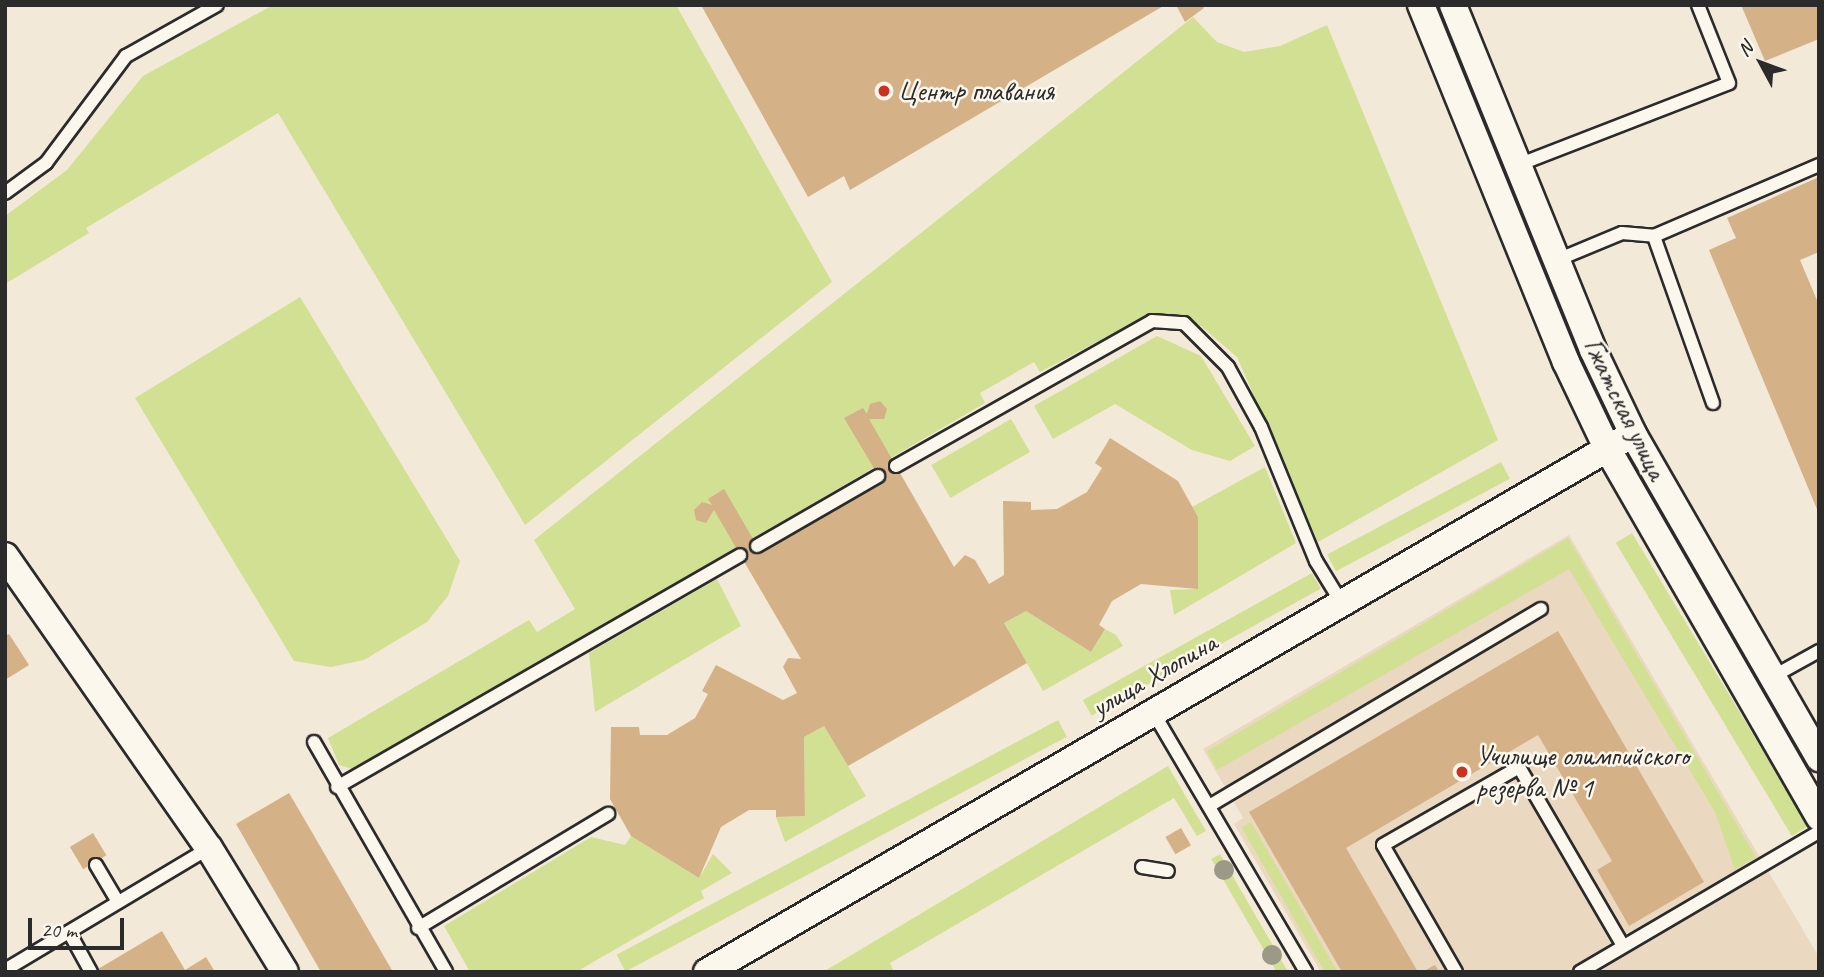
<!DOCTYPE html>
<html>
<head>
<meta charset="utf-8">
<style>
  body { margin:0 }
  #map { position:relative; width:1824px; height:977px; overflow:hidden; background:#f3e9d8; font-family:Caveat,sans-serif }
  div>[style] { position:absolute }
  .built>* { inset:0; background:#ead8c0 }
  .green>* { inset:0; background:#d2e093; transform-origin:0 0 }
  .building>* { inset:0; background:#d5b187; transform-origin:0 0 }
  .roads { filter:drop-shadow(2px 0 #2b2b2b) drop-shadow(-2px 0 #2b2b2b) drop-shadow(0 2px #2b2b2b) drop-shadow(0 -2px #2b2b2b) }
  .lane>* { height:12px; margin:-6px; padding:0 6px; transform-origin:6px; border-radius:6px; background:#fbf7ec }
  .street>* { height:26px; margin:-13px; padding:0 13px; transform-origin:13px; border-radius:13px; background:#fbf7ec }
  .trees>* { width:20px; height:20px; margin:-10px; border-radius:50%; background:#9c9987 }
  .dots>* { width:19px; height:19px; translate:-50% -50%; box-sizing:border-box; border:4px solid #fbf7ec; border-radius:50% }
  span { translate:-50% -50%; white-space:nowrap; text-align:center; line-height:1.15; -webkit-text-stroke:5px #fbf7ec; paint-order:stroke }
  .poi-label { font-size:28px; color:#2b2b2b }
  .left { translate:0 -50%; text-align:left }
  .street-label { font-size:28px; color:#2b2b2b }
  .frame { position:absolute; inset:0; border:7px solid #2b2b2b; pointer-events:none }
  .north { position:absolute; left:1726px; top:28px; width:70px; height:70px; -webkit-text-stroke:5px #fbf7ec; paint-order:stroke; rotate:311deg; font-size:19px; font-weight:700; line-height:28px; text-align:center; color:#2b2b2b }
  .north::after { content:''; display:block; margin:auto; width:24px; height:32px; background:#2b2b2b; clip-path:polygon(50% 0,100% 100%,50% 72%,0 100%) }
  .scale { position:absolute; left:28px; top:918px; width:96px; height:32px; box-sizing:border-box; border:4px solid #2b2b2b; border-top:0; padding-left:9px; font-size:21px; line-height:24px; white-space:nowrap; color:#2b2b2b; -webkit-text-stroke:5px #fbf7ec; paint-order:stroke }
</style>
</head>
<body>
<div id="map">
  <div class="built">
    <div style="clip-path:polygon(1569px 535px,1819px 957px,1819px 972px,1321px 972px,1234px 824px,1243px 818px,1203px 749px)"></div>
  </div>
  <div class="green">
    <div style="clip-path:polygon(273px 5px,676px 5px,832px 282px,525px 525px,278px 113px,86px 228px,89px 233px,5px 284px,5px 216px,67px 170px,143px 76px)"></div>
    <div style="clip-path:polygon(1193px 17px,1217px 42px,1244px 52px,1280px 46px,1327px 25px,1498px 440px,1318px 542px,1237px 357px,1201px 326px,1182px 316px,1150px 314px,1040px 372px,1034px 362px,980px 393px,985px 403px,366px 764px,352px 769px,339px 765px,328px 738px,529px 620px,537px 632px,575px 609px,534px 540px)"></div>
    <div style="clip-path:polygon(300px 297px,460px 561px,448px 596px,427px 622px,364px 660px,331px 667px,294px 661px,135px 398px)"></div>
    <div style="clip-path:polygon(1157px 336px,1201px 356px,1255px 446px,1230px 461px,1192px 450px,1115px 404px,1053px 439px,1034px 406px)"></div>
    <div style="left:1011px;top:419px;width:38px;height:92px;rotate:60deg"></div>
    <div style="left:1501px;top:462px;width:19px;height:197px;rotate:62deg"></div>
    <div style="clip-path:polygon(1265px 467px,1296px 543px,1174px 615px,1170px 590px,1198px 589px,1198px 517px,1192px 507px)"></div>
    <div style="left:1632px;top:533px;width:342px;height:19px;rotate:59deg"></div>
    <div style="clip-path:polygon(1568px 538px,1756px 857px,1735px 870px,1715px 812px,1569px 569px,1217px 770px,1207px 751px)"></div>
    <div style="left:1312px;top:573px;width:18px;height:262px;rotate:61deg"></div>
    <div style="clip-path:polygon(717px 579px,741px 626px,595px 712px,589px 653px)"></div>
    <div style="clip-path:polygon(1026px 611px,1091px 652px,1105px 629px,1116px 635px,1123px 646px,1043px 691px,1004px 623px)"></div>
    <div style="left:1058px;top:720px;width:19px;height:500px;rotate:62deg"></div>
    <div style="clip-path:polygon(824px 726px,866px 796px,785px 842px,776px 817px,805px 816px,804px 737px)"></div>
    <div style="clip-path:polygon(1168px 766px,1206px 831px,1197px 836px,1174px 798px,890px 963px,894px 972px,823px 972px)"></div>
    <div style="left:1251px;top:822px;width:173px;height:11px;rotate:60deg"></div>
    <div style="clip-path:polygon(631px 836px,699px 878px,713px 854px,732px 873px,701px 891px,704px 898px,576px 972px,470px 972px,444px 926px,591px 837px,625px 845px)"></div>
    <div style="left:1220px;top:854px;width:136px;height:10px;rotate:60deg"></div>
  </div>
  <div class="building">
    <div style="clip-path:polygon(701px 5px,1165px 5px,850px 190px,844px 176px,808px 197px)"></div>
    <div style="clip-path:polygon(1176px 5px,1202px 5px,1204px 8px,1185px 22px)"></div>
    <div style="clip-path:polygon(1741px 5px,1819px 5px,1819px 39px,1765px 61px)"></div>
    <div style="clip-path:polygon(1819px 177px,1819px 252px,1800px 260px,1819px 305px,1819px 514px,1709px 250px,1736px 238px,1727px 218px)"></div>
    <div style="clip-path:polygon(880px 401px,887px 409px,884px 419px,869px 419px,954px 567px,965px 555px,975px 560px,989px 584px,1004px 575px,1003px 501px,1031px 502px,1031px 510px,1057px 509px,1087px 492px,1102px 468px,1095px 463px,1110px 438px,1178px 481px,1198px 517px,1198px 589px,1141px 584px,1112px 601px,1099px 625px,1105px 629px,1091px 652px,1026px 611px,1004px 623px,1027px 663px,848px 766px,824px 726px,804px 737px,805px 816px,776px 817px,776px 810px,749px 810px,721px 827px,699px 878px,631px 836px,610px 799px,611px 727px,639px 727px,640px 735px,667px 735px,695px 718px,708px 694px,702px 691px,716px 665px,783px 700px,797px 693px,783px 667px,788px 658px,801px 659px,714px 510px,706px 523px,696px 520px,694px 510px,702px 502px,712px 505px,708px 499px,724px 489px,760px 551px,881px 480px,844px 418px,863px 408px,867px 414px,870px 404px)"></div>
    <div style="clip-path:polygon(1558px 631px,1704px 882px,1629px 926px,1597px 870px,1612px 861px,1538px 735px,1346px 848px,1418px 972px,1342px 972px,1249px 812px)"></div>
    <div style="clip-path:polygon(9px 634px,29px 665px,5px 680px,5px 636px)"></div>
    <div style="clip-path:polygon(289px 793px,313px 834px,393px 972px,321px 972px,236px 824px)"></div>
    <div style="left:1181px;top:828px;width:20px;height:18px;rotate:60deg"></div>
    <div style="left:93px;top:833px;width:26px;height:27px;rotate:59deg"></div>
    <div style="clip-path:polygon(162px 931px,185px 970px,206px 957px,215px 972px,93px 972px)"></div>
    <div style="clip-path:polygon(1435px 965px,1439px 972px,1422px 972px)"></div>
  </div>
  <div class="roads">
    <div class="lane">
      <div style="left:1518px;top:165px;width:226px;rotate:-21.2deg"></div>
      <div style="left:1729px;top:83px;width:84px;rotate:-111.7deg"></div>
      <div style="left:5px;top:193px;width:51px;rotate:-36.2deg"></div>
      <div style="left:46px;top:163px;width:134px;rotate:-53.2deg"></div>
      <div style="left:126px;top:56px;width:104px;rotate:-29.3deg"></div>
      <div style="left:1557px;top:260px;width:70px;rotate:-22.6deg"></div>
      <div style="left:1622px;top:233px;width:32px;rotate:5deg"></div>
      <div style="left:1713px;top:403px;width:177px;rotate:-109.5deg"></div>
      <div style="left:1654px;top:236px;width:180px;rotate:-23.3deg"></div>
      <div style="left:896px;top:466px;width:294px;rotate:-29.5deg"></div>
      <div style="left:1152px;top:321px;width:32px;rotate:4deg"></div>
      <div style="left:1184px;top:323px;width:62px;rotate:45deg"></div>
      <div style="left:1228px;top:367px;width:68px;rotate:61.2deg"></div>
      <div style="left:1261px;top:427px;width:145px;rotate:67.7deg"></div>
      <div style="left:1316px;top:561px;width:48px;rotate:58.6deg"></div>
      <div style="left:757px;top:546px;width:140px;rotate:-30deg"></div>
      <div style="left:1772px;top:677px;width:54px;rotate:-29deg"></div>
      <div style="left:1153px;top:712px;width:302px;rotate:59.5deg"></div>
      <div style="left:314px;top:742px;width:265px;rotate:60.1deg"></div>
      <div style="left:337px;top:787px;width:465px;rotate:-29.9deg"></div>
      <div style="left:1209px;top:806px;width:386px;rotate:-30.7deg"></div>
      <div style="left:96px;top:865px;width:43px;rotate:59.3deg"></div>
      <div style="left:1142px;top:867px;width:26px;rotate:9deg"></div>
      <div style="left:418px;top:928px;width:222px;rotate:-31deg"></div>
      <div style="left:69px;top:932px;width:46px;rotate:61.2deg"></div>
      <div style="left:5px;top:970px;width:238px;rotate:-30.9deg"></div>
      <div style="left:1456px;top:972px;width:146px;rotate:-119.9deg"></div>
      <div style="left:1383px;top:845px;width:157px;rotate:-29.8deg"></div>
      <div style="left:1519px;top:767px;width:207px;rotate:59.8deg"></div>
      <div style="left:1580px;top:972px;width:277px;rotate:-30.4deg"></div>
    </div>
    <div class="street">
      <div style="left:1421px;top:5px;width:385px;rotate:67.9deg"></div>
      <div style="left:1566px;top:362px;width:95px;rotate:64.5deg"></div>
      <div style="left:1607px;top:448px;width:426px;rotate:60.1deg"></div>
      <div style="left:1453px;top:5px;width:372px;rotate:67.9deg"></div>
      <div style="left:1593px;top:350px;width:93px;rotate:64.5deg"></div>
      <div style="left:1633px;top:434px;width:374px;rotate:60.1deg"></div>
      <div style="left:5px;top:556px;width:356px;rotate:55.1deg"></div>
      <div style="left:209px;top:848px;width:145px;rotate:58.5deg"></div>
      <div style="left:707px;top:972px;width:1071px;rotate:-30.16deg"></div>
    </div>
  </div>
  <div class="trees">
    <div style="left:1224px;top:870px"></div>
    <div style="left:1272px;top:955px"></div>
  </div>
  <div class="dots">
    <div style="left:884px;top:91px;background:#c8321e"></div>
    <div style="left:1462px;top:772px;background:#c8321e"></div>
  </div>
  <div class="poi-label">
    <span class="left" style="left:898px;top:91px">Центр плавания</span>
    <span class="left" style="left:1476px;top:772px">Училище олимпийского<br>резерва № 1</span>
  </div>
  <div class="street-label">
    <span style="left:1625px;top:409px;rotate:64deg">Гжатская улица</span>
    <span style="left:1154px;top:675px;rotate:-30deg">улица Хлопина</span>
  </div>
  <div class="frame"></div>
  <div class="north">N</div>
  <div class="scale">20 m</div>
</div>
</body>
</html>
